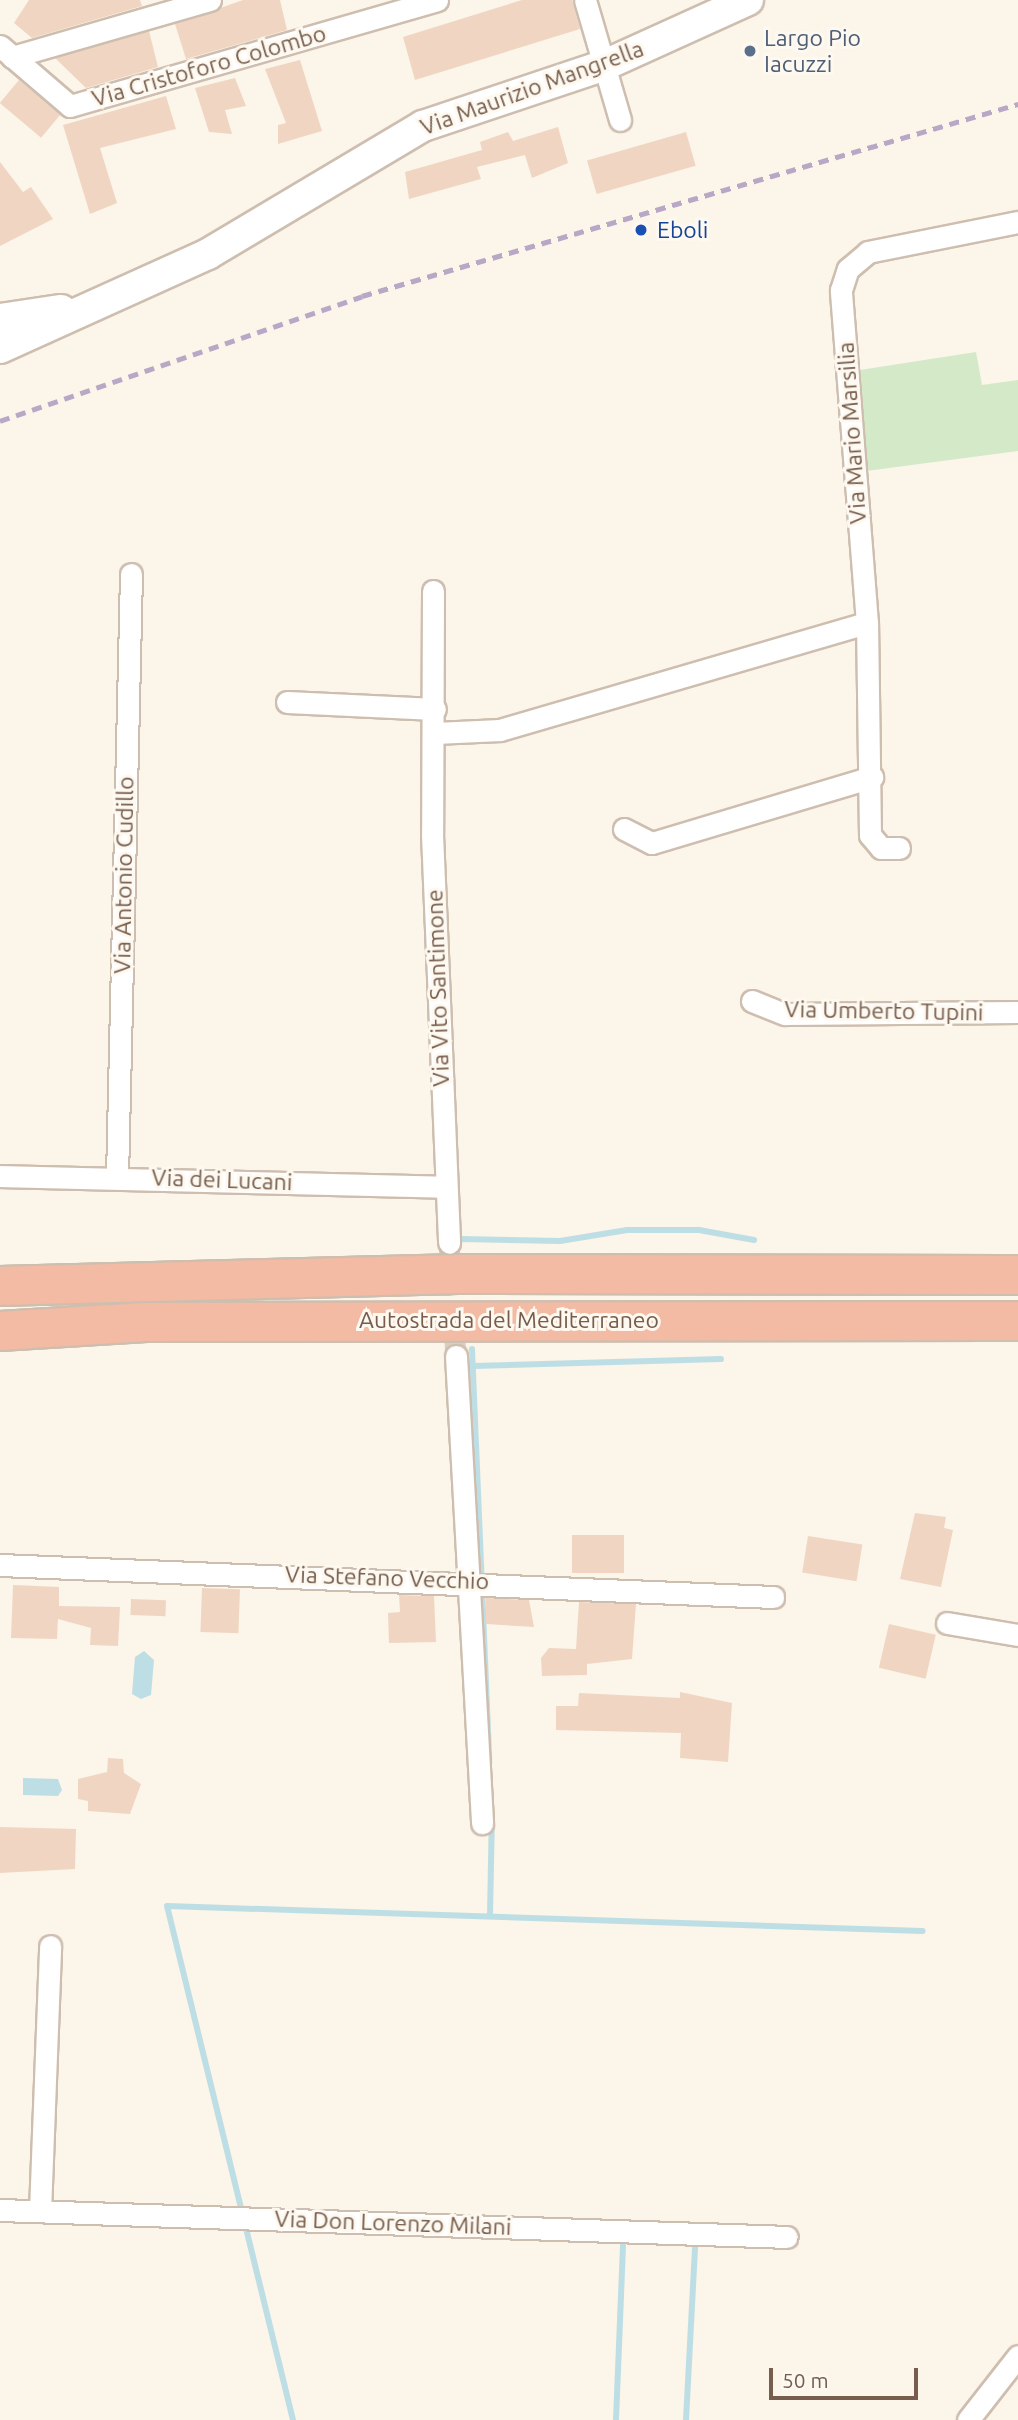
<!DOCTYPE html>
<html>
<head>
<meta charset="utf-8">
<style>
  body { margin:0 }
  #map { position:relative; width:1018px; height:2420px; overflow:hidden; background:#fcf5e9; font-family:Ubuntu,sans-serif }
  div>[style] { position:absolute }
  .green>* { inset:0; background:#d4e9c8 }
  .water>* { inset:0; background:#bedee5 }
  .stream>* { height:6px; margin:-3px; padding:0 3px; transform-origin:3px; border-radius:3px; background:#bedee5 }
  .building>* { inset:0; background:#f0d6c2; transform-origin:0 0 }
  .street-tunnel>* { height:21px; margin-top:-10.5px; transform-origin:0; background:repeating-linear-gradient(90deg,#dacfc2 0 21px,transparent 0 31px) }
  .roads { filter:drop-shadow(2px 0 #cebeaf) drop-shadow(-2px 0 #cebeaf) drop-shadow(0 2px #cebeaf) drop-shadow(0 -2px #cebeaf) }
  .street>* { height:21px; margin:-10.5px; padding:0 10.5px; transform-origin:10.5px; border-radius:10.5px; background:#fff }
  .secondary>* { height:30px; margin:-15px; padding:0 15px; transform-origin:15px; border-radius:15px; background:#fff }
  .highway>* { height:38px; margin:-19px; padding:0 19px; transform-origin:19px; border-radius:19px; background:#f3bba3 }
  .rail>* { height:5px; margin-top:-2.5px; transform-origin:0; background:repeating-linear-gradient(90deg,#b9a7c6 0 10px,transparent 0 17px) }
  .dots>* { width:19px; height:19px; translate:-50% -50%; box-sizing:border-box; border:4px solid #fef9f0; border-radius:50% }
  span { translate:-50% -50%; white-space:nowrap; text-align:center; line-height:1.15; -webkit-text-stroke:6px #fef9f0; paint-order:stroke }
  .service-label { font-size:23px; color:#4e5e75 }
  .left { translate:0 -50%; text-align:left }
  .street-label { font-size:23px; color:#765d4d }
  .transit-label { font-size:23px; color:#164399 }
  .scale { position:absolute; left:769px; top:2368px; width:149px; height:32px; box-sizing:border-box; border:4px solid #765d4d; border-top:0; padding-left:9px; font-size:21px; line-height:24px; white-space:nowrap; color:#765d4d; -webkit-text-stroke:5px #fef9f0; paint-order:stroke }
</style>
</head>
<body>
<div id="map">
  <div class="green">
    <div style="clip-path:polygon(976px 352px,982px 385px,1018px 380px,1018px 451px,866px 471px,860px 370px)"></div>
  </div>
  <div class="water">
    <div style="clip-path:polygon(144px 1651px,154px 1660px,151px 1695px,141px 1699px,132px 1694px,135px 1657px)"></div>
    <div style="clip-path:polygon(23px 1778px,58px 1779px,62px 1790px,58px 1796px,23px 1795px)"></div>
  </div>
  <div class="stream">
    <div style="left:460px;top:1239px;width:100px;rotate:1.1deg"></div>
    <div style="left:560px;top:1241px;width:68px;rotate:-9.3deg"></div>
    <div style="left:627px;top:1230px;width:72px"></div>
    <div style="left:699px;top:1230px;width:56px;rotate:10.3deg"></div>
    <div style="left:472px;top:1349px;width:414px;rotate:87.6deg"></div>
    <div style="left:473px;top:1366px;width:248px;rotate:-1.6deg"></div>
    <div style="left:490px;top:1915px;width:100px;rotate:-88.9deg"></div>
    <div style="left:293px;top:2420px;width:529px;rotate:-103.77deg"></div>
    <div style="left:167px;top:1906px;width:756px;rotate:1.89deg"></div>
    <div style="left:616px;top:2420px;width:175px;rotate:-87.7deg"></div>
    <div style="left:686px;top:2420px;width:173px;rotate:-87deg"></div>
  </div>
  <div class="building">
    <div style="clip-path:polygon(29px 0,140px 0,142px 6px,32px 38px,14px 23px)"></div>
    <div style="clip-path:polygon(243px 0,280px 0,287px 30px,186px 59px,175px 24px)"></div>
    <div style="clip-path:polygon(522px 0,572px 0,580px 29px,415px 80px,403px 37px)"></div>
    <div style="clip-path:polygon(149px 31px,158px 67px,86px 88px,55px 58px)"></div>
    <div style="clip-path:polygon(300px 60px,322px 131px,278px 144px,278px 125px,286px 123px,265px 69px)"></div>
    <div style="clip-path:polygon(235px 78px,246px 106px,225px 110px,232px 134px,209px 132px,195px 88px)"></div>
    <div style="left:19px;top:80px;width:54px;height:30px;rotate:40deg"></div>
    <div style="clip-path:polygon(166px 96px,176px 129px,100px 148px,117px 203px,90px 214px,63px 125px)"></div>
    <div style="clip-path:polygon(558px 127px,568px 163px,532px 178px,525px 155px,477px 167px,481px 179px,409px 199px,405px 172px,482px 150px,480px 142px,508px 132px,513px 141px)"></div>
    <div style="left:686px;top:132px;width:35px;height:103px;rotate:74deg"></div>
    <div style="clip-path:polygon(0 162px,23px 192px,31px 187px,53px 219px,0 246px)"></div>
    <div style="clip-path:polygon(915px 1513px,946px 1517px,944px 1528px,953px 1530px,941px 1587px,900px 1579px)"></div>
    <div style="left:572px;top:1535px;width:52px;height:38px"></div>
    <div style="left:808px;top:1536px;width:55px;height:37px;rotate:9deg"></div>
    <div style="clip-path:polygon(13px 1585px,59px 1587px,59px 1606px,120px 1607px,118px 1646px,90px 1645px,91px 1628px,58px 1619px,57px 1639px,11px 1638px)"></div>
    <div style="left:202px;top:1588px;width:38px;height:44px;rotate:2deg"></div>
    <div style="clip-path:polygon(399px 1595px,434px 1596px,436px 1642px,389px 1643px,388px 1613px,400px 1612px)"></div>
    <div style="clip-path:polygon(486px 1598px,529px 1600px,534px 1627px,486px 1624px)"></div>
    <div style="left:131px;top:1599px;width:35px;height:16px;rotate:2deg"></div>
    <div style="clip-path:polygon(579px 1602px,636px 1604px,632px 1659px,587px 1664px,587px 1675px,542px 1676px,541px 1658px,549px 1648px,576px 1649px)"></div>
    <div style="left:889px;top:1624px;width:48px;height:45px;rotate:13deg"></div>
    <div style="clip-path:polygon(680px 1692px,732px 1703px,728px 1762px,680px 1758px,681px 1733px,556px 1730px,556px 1706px,578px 1706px,579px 1693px,680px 1698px)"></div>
    <div style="clip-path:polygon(108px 1758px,123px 1759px,124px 1773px,141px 1784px,130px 1814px,88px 1811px,88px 1801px,78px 1799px,78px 1779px,107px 1772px)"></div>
    <div style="clip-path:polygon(0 1827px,76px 1829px,75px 1869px,0 1873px)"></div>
  </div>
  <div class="street-tunnel">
    <div style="left:449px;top:1243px;width:113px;rotate:86.5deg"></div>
  </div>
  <div class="roads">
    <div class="street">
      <div style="left:585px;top:0;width:125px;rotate:73.7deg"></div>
      <div style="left:0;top:46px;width:92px;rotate:40.6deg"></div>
      <div style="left:70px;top:106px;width:382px;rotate:-16.1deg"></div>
      <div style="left:12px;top:57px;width:206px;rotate:-16.1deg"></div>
      <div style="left:433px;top:591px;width:243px;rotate:90.2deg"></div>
      <div style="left:432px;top:834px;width:409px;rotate:87.6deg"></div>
      <div style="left:287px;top:702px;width:148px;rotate:2.7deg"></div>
      <div style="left:435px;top:733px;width:65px;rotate:-2.6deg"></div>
      <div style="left:500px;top:730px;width:382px;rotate:-16.3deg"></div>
      <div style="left:624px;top:829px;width:31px;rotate:27deg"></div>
      <div style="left:652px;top:843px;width:230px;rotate:-16.7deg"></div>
      <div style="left:899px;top:848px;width:18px;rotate:180deg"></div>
      <div style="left:881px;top:848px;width:17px;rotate:-130deg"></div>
      <div style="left:870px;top:835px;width:212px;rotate:-90.8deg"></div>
      <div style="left:867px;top:623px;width:334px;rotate:-94.5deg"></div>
      <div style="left:841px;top:290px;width:22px;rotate:-72deg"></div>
      <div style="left:848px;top:269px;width:26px;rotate:-40deg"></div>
      <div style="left:868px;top:252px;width:153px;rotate:-11.3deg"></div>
      <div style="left:752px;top:1001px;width:35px;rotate:22deg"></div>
      <div style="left:785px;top:1014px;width:233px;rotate:-0.5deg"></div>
      <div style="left:0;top:1176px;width:444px;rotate:1.4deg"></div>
      <div style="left:117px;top:1177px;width:603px;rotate:-88.67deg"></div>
      <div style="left:456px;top:1356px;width:468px;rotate:86.8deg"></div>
      <div style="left:0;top:1565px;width:774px;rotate:2.37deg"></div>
      <div style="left:947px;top:1623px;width:72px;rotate:9.6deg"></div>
      <div style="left:0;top:2210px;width:787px;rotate:1.96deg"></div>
      <div style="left:40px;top:2211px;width:265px;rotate:-87.8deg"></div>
      <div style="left:968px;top:2420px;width:81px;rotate:-52deg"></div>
    </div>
    <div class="secondary">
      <div style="left:0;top:319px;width:62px;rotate:-8.4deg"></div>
      <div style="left:0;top:348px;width:228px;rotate:-24.3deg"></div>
      <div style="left:208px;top:254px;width:250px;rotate:-30.8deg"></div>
      <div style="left:423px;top:126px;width:192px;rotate:-18.5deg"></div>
      <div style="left:605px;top:65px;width:157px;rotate:-24.4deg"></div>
    </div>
    <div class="highway">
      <div style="left:0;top:1286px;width:458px;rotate:-1.5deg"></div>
      <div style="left:458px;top:1274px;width:560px;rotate:0.1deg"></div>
      <div style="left:0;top:1331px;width:146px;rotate:-3.5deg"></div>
      <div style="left:146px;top:1322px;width:872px;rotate:-0.07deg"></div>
    </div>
  </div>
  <div class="rail">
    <div style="left:0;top:421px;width:383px;rotate:-19deg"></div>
    <div style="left:362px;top:296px;width:684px;rotate:-16.31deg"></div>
  </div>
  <div class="dots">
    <div style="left:750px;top:51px;background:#5c6f8a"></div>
    <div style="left:641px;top:230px;background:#1a4fb4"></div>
  </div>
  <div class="service-label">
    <span class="left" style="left:764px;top:51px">Largo Pio<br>Iacuzzi</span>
  </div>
  <div class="street-label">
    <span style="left:209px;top:66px;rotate:-16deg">Via Cristoforo Colombo</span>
    <span style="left:532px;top:88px;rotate:-20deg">Via Maurizio Mangrella</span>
    <span style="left:852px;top:433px;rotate:-94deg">Via Mario Marsilia</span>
    <span style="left:124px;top:875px;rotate:-89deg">Via Antonio Cudillo</span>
    <span style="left:438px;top:988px;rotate:-92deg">Via Vito Santimone</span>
    <span style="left:884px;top:1011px;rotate:1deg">Via Umberto Tupini</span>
    <span style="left:222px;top:1180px;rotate:2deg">Via dei Lucani</span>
    <span style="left:509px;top:1320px">Autostrada del Mediterraneo</span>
    <span style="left:387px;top:1578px;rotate:2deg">Via Stefano Vecchio</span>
    <span style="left:393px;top:2223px;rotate:2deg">Via Don Lorenzo Milani</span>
  </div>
  <div class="transit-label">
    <span class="left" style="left:657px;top:230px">Eboli</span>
  </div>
  <div class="scale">50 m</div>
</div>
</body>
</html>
